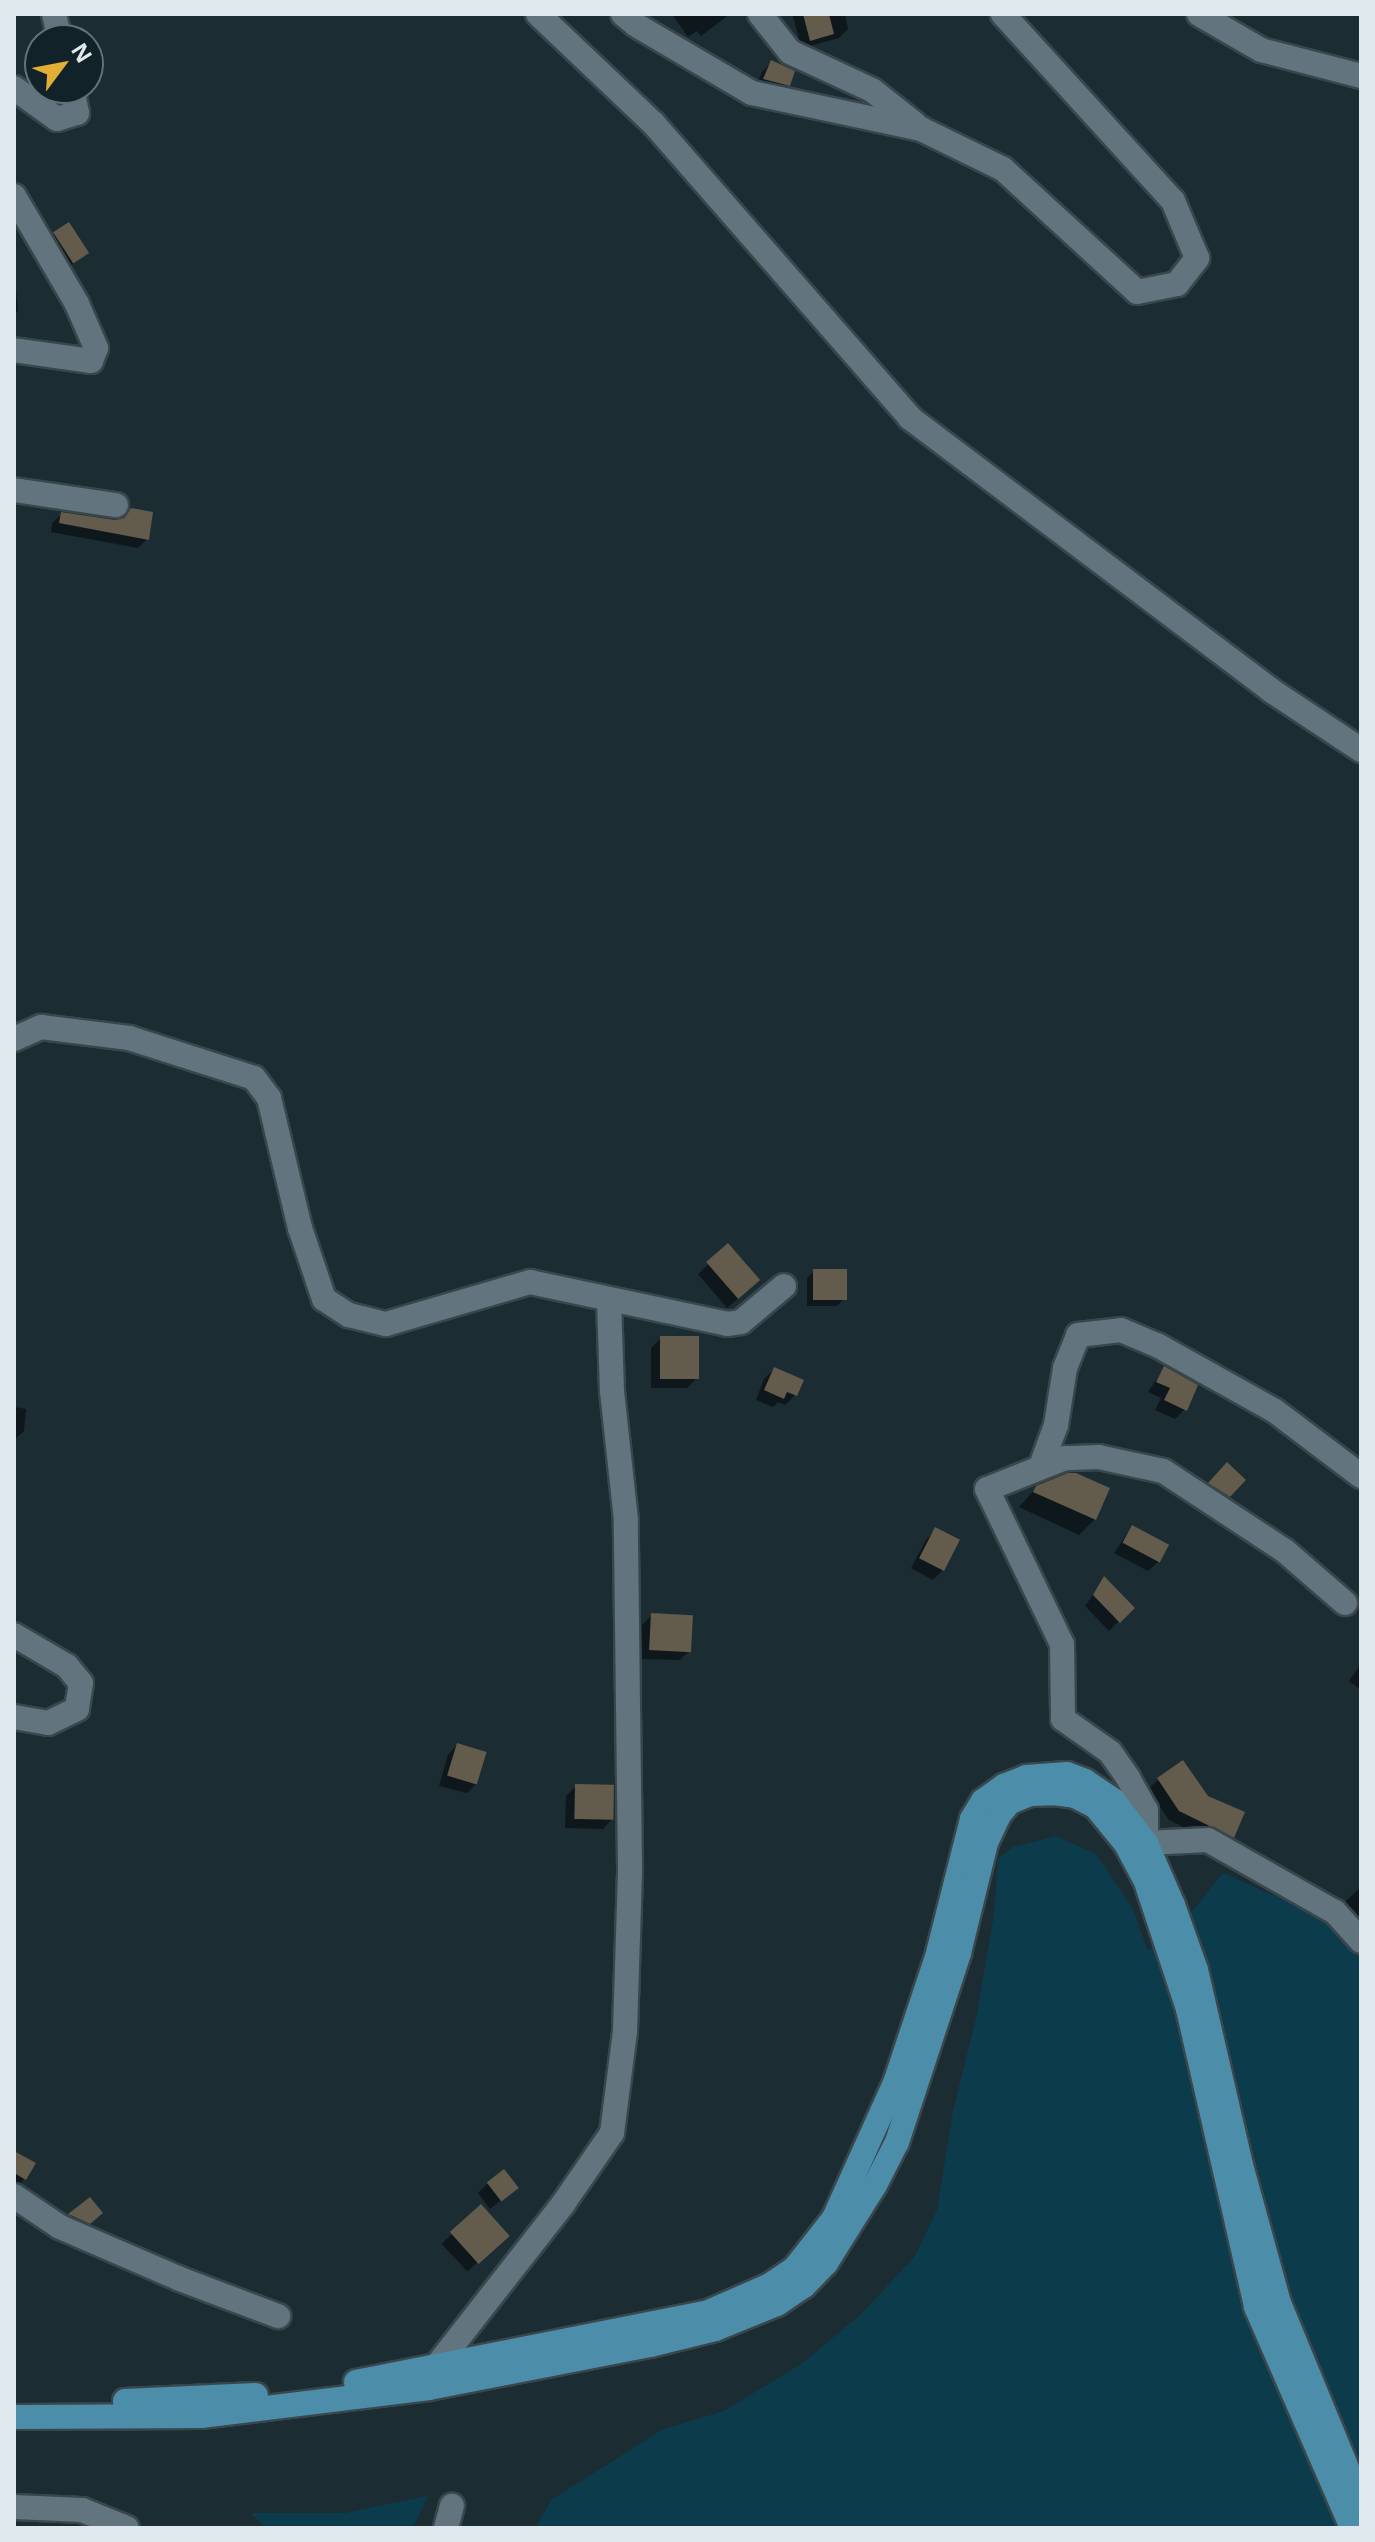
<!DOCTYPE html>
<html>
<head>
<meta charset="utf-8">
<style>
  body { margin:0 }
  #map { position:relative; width:1375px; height:2542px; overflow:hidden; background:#1b2c33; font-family:"Open Sans",sans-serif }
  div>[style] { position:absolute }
  .green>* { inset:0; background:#0c3b4c }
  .shadow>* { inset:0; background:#0007; transform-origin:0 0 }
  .building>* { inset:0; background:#635b4c; transform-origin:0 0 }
  .roads { filter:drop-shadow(2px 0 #39474d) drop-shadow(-2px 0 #39474d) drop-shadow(0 2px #39474d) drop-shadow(0 -2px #39474d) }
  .minor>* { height:24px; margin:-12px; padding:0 12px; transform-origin:12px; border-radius:12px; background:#62747d }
  .major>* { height:24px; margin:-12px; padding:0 12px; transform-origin:12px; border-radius:12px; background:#4c8ea9 }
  span { translate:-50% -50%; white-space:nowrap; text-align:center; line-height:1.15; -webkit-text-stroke:7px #122229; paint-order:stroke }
  .frame { position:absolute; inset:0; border:16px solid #dfe9ee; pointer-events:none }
  .north { position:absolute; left:24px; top:24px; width:80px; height:80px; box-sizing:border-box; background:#122229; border:2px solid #647278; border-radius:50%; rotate:58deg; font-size:22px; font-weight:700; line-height:32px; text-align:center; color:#dfe9ee }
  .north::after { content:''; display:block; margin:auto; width:28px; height:36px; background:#e3ae35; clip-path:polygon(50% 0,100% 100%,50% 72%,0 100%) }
</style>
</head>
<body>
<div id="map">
  <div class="green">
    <div style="clip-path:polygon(1056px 1836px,1096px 1854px,1133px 1909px,1148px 1951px,1193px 1910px,1223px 1873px,1329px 1920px,1361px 1954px,1361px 2528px,535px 2528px,551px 2500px,663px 2429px,724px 2411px,804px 2362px,862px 2313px,915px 2256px,937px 2210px,953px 2111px,976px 2018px,994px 1915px,998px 1859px,1013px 1847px)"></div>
    <div style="clip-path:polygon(428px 2496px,413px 2528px,266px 2528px,251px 2513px,344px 2513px)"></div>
  </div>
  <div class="shadow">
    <div style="clip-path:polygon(672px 14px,730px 14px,701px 36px,697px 31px,688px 37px)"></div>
    <div style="clip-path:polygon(792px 14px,845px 14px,848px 29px,839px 38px,802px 48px)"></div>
    <div style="clip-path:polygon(772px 62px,788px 85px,778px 95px,755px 89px,762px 72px)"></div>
    <div style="clip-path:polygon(54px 234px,87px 253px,61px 273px,44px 244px)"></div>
    <div style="clip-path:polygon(14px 269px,18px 311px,14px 315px)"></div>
    <div style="clip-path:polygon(131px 510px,147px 539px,138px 548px,51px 532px,52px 523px,62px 514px,114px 522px,121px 520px)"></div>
    <div style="clip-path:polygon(728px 1246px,748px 1290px,727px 1308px,698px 1274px)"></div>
    <div style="clip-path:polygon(814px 1271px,844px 1299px,837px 1306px,807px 1306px,807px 1278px)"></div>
    <div style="clip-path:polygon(661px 1338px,697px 1378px,687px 1388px,651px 1388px,651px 1348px)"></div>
    <div style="clip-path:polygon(1164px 1368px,1185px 1409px,1175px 1419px,1155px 1410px,1161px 1398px,1148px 1392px)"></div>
    <div style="clip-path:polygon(774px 1369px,801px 1381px,795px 1395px,785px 1405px,778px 1402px,773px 1407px,756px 1400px,764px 1379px)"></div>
    <div style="clip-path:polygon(14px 1407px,26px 1409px,24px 1431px,14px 1440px)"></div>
    <div style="left:1227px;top:1465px;width:23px;height:39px;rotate:41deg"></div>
    <div style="clip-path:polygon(1037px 1487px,1095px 1519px,1079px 1535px,1019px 1507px)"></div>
    <div style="clip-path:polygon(1132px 1527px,1158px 1562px,1148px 1571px,1114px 1553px)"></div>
    <div style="clip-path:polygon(936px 1530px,943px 1570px,933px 1580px,911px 1568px,926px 1540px)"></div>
    <div style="clip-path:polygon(1104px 1579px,1132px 1608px,1109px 1631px,1085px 1606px)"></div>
    <div style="clip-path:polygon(652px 1615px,690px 1650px,680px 1660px,641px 1659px,642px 1625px)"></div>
    <div style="clip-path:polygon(1361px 1664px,1361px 1690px,1349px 1681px)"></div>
    <div style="clip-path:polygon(457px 1745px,477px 1783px,467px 1793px,439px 1786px,448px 1755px)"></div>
    <div style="clip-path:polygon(1158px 1780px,1233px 1837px,1223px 1846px,1169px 1820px,1148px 1789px)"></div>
    <div style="clip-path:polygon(576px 1786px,612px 1819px,603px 1829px,565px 1828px,566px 1796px)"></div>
    <div style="clip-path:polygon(1361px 1887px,1361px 1939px,1336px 1910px)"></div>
    <div style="clip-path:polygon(14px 2153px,24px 2179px,15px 2189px,14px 2189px)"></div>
    <div style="clip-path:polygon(488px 2183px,516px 2188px,490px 2209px,478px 2193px)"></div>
    <div style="clip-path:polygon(89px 2199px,91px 2222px,79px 2233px,61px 2225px)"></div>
    <div style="left:481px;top:2207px;width:38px;height:54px;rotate:47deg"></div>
  </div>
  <div class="building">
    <div style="clip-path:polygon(803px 14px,829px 14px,834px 34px,810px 41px)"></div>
    <div style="clip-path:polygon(771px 60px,795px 71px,790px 86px,763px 79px)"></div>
    <div style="left:69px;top:222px;width:37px;height:19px;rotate:57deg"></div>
    <div style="clip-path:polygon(131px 508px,153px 512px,149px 540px,59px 523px,61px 512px,115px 520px,124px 518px)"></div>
    <div style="left:728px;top:1243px;width:49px;height:29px;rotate:49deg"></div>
    <div style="left:813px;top:1269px;width:34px;height:31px"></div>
    <div style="left:660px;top:1336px;width:39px;height:43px"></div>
    <div style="clip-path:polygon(1164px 1366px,1198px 1385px,1187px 1411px,1164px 1400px,1170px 1388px,1156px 1382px)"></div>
    <div style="clip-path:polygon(774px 1367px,804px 1380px,797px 1396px,787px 1392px,784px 1399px,764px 1390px)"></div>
    <div style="clip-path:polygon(1227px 1462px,1246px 1480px,1230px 1497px,1208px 1483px)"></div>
    <div style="clip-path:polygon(1068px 1473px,1076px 1473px,1110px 1488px,1096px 1520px,1033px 1492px,1036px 1486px)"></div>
    <div style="left:1132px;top:1525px;width:42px;height:20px;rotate:28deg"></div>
    <div style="left:935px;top:1527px;width:28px;height:35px;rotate:27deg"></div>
    <div style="clip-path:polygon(1104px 1576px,1135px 1608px,1120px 1623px,1093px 1595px)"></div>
    <div style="left:651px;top:1613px;width:42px;height:37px;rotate:3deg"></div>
    <div style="left:457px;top:1743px;width:31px;height:34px;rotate:17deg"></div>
    <div style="clip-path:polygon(1183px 1760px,1208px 1796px,1245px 1812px,1234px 1838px,1179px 1811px,1157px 1778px)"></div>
    <div style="left:575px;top:1784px;width:39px;height:35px;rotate:1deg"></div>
    <div style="clip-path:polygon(14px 2151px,36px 2163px,26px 2180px,14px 2173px)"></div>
    <div style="left:504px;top:2169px;width:24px;height:22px;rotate:52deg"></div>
    <div style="clip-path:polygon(90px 2197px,103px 2213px,90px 2224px,68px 2214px)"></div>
    <div style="left:481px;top:2204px;width:43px;height:42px;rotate:48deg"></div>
  </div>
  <div class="roads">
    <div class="minor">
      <div style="left:54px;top:14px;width:27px;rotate:77deg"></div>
      <div style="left:538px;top:14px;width:158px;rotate:43.5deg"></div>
      <div style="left:653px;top:123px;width:391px;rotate:48.9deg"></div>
      <div style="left:910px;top:418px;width:453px;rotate:37deg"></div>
      <div style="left:1272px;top:691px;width:107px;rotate:33.5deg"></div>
      <div style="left:623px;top:14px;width:17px;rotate:40deg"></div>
      <div style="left:636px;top:25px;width:134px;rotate:30.4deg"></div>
      <div style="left:752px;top:93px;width:173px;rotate:12deg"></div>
      <div style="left:921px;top:129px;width:91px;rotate:26deg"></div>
      <div style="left:1003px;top:169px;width:182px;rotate:42.5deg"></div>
      <div style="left:1137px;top:292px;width:41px;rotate:-11.3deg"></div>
      <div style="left:1177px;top:284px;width:33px;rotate:-52deg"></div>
      <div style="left:1197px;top:258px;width:62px;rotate:-112.8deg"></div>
      <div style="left:1173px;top:201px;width:253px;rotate:-132.3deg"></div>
      <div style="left:760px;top:14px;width:48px;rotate:51.7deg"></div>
      <div style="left:790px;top:52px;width:90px;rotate:24.9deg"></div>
      <div style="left:872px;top:90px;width:55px;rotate:38.3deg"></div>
      <div style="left:1199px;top:14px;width:72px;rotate:30.1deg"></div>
      <div style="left:1261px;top:50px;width:103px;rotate:14.6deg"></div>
      <div style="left:14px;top:88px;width:53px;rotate:35.8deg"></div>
      <div style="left:57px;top:119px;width:21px;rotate:-17deg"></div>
      <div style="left:77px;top:113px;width:25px;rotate:-101deg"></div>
      <div style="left:14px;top:196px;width:125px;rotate:59.7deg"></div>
      <div style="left:77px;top:304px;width:48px;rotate:66.6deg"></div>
      <div style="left:96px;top:348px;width:14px;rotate:111deg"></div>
      <div style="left:91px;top:361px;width:78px;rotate:-171.9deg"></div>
      <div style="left:14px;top:490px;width:103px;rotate:8.4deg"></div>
      <div style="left:14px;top:1039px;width:30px;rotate:-24deg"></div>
      <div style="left:41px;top:1027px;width:89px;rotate:7.1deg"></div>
      <div style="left:129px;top:1038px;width:131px;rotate:17.7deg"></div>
      <div style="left:254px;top:1078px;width:25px;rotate:53deg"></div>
      <div style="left:269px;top:1098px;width:134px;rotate:76.6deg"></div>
      <div style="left:300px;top:1228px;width:75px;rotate:71.3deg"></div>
      <div style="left:324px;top:1299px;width:30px;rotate:33deg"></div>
      <div style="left:349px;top:1315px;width:38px;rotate:14deg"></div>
      <div style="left:386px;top:1324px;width:150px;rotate:-16.3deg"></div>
      <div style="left:530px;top:1282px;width:201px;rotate:12deg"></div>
      <div style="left:727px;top:1324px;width:14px;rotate:-8deg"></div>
      <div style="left:741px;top:1322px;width:56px;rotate:-39.9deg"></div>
      <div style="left:1041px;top:1466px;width:44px;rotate:-69.9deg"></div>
      <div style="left:1056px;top:1425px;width:58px;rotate:-81deg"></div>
      <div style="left:1065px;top:1368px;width:35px;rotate:-68deg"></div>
      <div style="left:1078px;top:1335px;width:43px;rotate:-6.6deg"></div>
      <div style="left:1121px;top:1330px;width:39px;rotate:23deg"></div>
      <div style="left:1157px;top:1345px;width:135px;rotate:29.2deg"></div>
      <div style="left:1275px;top:1411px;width:108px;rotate:37.1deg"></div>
      <div style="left:1345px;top:1603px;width:79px;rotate:-139.1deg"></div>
      <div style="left:1285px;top:1551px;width:146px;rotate:-146.7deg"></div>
      <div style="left:1163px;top:1471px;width:66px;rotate:-167.7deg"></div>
      <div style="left:1099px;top:1457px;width:34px;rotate:178deg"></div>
      <div style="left:1065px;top:1458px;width:84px;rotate:158.3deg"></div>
      <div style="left:987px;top:1489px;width:172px;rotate:64.2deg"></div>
      <div style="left:1062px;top:1644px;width:75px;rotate:89.2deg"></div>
      <div style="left:1063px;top:1719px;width:57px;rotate:35.1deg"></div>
      <div style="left:1110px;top:1752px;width:32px;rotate:55deg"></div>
      <div style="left:1128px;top:1778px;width:37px;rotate:61deg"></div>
      <div style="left:1146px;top:1810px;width:33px;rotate:90deg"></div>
      <div style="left:1146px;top:1843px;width:62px;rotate:-2.8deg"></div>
      <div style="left:1208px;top:1840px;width:146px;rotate:29.6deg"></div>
      <div style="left:1335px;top:1912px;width:39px;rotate:48deg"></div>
      <div style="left:14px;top:1635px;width:61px;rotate:30.3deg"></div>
      <div style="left:67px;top:1666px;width:22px;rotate:51deg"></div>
      <div style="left:81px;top:1683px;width:26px;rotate:99deg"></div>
      <div style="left:77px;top:1709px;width:32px;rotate:154deg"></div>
      <div style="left:48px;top:1723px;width:35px;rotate:-170deg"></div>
      <div style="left:14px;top:2196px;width:55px;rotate:34deg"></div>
      <div style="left:60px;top:2227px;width:131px;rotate:23.4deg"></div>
      <div style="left:180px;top:2279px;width:105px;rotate:20.7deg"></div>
      <div style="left:435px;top:2368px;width:208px;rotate:-52deg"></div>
      <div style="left:563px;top:2204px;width:86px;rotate:-55.4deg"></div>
      <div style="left:612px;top:2133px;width:103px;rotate:-82.7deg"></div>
      <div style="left:625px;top:2031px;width:163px;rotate:-88.2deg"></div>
      <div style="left:630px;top:1868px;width:348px;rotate:-90.7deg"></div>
      <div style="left:626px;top:1520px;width:130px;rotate:-96.2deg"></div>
      <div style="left:612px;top:1391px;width:90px;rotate:-91.9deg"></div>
      <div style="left:14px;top:2507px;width:68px;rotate:2.5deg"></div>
      <div style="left:82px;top:2510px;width:48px;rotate:21.8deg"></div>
      <div style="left:446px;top:2528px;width:23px;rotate:-75deg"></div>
    </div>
    <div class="major">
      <div style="left:356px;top:2382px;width:357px;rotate:-11.2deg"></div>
      <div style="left:706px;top:2313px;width:70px;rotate:-23.6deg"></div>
      <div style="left:770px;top:2285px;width:30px;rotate:-34deg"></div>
      <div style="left:795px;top:2268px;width:63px;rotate:-52deg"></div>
      <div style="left:834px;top:2218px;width:148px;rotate:-65.7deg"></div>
      <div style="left:895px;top:2083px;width:133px;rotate:-71.6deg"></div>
      <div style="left:937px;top:1957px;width:142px;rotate:-75.8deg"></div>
      <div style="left:972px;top:1819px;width:21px;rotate:-59deg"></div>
      <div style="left:983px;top:1801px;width:26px;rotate:-36deg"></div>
      <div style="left:1004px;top:1786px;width:24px;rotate:-22deg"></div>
      <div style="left:1026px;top:1777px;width:41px;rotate:-4.2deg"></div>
      <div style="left:1067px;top:1774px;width:19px;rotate:21deg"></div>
      <div style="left:1085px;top:1781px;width:34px;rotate:34deg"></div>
      <div style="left:1113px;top:1800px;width:54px;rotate:52.5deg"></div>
      <div style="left:1146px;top:1843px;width:68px;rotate:66.5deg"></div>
      <div style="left:1173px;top:1905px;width:69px;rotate:70.5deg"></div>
      <div style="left:1196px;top:1970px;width:200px;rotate:77deg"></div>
      <div style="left:1241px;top:2165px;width:143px;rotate:74.6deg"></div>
      <div style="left:1279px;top:2303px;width:215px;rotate:67.6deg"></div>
      <div style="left:125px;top:2401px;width:131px;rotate:-2.6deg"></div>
      <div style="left:14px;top:2417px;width:187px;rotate:-0.3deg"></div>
      <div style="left:201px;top:2416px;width:230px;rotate:-7deg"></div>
      <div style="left:429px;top:2388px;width:225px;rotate:-11deg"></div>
      <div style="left:650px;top:2345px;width:67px;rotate:-13.8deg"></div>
      <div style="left:715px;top:2329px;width:67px;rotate:-22deg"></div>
      <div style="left:777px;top:2304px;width:32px;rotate:-34deg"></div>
      <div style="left:804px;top:2286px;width:32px;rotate:-46deg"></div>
      <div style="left:826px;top:2263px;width:92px;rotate:-57.9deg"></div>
      <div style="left:875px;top:2185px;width:48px;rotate:-62.9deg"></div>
      <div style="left:897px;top:2142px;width:199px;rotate:-71.8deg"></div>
      <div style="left:959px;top:1953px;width:113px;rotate:-76.2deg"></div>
      <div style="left:986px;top:1843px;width:31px;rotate:-65deg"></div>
      <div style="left:999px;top:1815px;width:17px;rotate:-50deg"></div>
      <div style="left:1010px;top:1802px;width:22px;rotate:-22deg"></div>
      <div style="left:1030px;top:1794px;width:24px;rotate:-2deg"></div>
      <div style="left:1054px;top:1793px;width:21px;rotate:8deg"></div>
      <div style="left:1075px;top:1796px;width:22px;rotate:27deg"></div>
      <div style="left:1095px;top:1806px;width:49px;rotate:50.8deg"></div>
      <div style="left:1126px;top:1844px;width:40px;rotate:62deg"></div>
      <div style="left:1145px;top:1879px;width:137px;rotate:71.7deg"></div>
      <div style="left:1188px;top:2009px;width:306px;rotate:77.1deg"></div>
      <div style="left:1256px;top:2307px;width:241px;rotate:66.5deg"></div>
    </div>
  </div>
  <div class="frame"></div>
  <div class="north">N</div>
</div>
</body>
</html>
